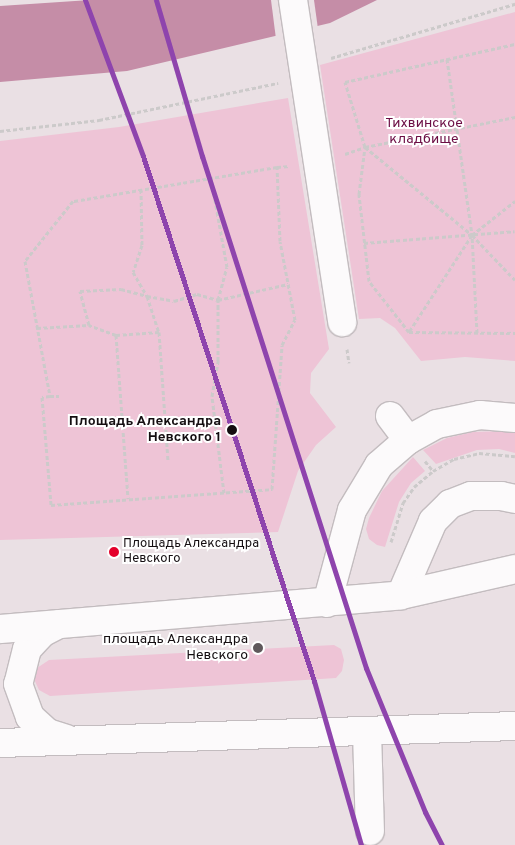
<!DOCTYPE html>
<html>
<head>
<meta charset="utf-8">
<style>
  body { margin:0 }
  #map { position:relative; width:515px; height:845px; overflow:hidden; background:#eae0e4; font-family:Overpass,sans-serif }
  div>[style] { position:absolute }
  .green>* { inset:0; background:#eec4d6 }
  .water>* { inset:0; background:#c58da7 }
  .pier>* { inset:0; background:#eae0e4 }
  .path>* { height:3px; margin-top:-1.5px; transform-origin:0; background:repeating-linear-gradient(90deg,#cccaca 0 4px,transparent 0 6.5px) }
  .roads { filter:drop-shadow(1px 0 #c3bcbf) drop-shadow(-1px 0 #c3bcbf) drop-shadow(0 1px #c3bcbf) drop-shadow(0 -1px #c3bcbf) }
  .minor>* { height:28px; margin:-14px; padding:0 14px; transform-origin:14px; border-radius:14px; background:#fcfafb }
  .major>* { height:28px; margin:-14px; padding:0 14px; transform-origin:14px; border-radius:14px; background:#fcfafb }
  .metro-1>* { height:5px; margin:-2.5px; padding:0 2.5px; transform-origin:2.5px; border-radius:2.5px; background:#8e44ad }
  .dots>* { width:14px; height:14px; translate:-50% -50%; box-sizing:border-box; border:2px solid #fff; border-radius:50% }
  span { translate:-50% -50%; white-space:nowrap; text-align:center; line-height:1.15; -webkit-text-stroke:4px #fff; paint-order:stroke }
  .bus-label { font-size:13px; color:#140e11 }
  .left { translate:0 -50%; text-align:left }
  .park-label { font-size:14px; color:#6c0e45 }
  .stop-label { font-size:14px; color:#140e11; font-weight:700 }
  .right { translate:-100% -50%; text-align:right }
  .poi-label { font-size:14px; color:#140e11 }
</style>
</head>
<body>
<div id="map">
  <div class="green">
    <div style="clip-path:polygon(515px 12px,515px 361px,465px 357px,421px 361px,395px 328px,380px 318px,359px 319px,320px 65px)"></div>
    <div style="clip-path:polygon(288px 98px,329px 349px,311px 373px,310px 393px,336px 427px,316px 445px,298px 471px,278px 532px,0 540px,0 141px,119px 127px)"></div>
    <div style="clip-path:polygon(504px 431px,515px 433px,515px 453px,499px 449px,477px 450px,436px 464px,423px 450px,447px 438px,473px 432px)"></div>
    <div style="clip-path:polygon(413px 457px,425px 471px,411px 483px,399px 502px,385px 547px,377px 545px,369px 539px,366px 529px,369px 518px,382px 491px)"></div>
    <div style="clip-path:polygon(334px 645px,341px 649px,344px 660px,342px 671px,336px 678px,50px 696px,39px 690px,34px 679px,37px 668px,49px 660px)"></div>
  </div>
  <div class="water">
    <div style="clip-path:polygon(90px 0,377px 0,330px 23px,127px 71px,0 82px,0 6px)"></div>
  </div>
  <div class="pier">
    <div style="clip-path:polygon(271px 0,314px 0,318px 29px,276px 39px)"></div>
  </div>
  <div class="path">
    <div style="left:331px;top:58px;width:192px;rotate:-16.4deg"></div>
    <div style="left:447px;top:59px;width:178px;rotate:81.9deg"></div>
    <div style="left:472px;top:235px;width:116px;rotate:123deg"></div>
    <div style="left:409px;top:332px;width:106px;rotate:0.5deg"></div>
    <div style="left:0;top:131px;width:100px;rotate:-6.3deg"></div>
    <div style="left:99px;top:120px;width:183px;rotate:-11.7deg"></div>
    <div style="left:365px;top:147px;width:68px;rotate:-107.1deg"></div>
    <div style="left:345px;top:82px;width:174px;rotate:-12.6deg"></div>
    <div style="left:345px;top:154px;width:21px;rotate:-19deg"></div>
    <div style="left:365px;top:147px;width:153px;rotate:-11.3deg"></div>
    <div style="left:277px;top:167px;width:207px;rotate:170.5deg"></div>
    <div style="left:73px;top:201px;width:77px;rotate:128.7deg"></div>
    <div style="left:25px;top:261px;width:137px;rotate:79.5deg"></div>
    <div style="left:50px;top:396px;width:8px;rotate:173deg"></div>
    <div style="left:42px;top:397px;width:108px;rotate:85.2deg"></div>
    <div style="left:51px;top:505px;width:222px;rotate:-4.1deg"></div>
    <div style="left:272px;top:489px;width:144px;rotate:-86deg"></div>
    <div style="left:282px;top:345px;width:28px;rotate:-63deg"></div>
    <div style="left:295px;top:320px;width:80px;rotate:-100.8deg"></div>
    <div style="left:280px;top:241px;width:74px;rotate:-92.3deg"></div>
    <div style="left:277px;top:167px;width:13px;rotate:-4deg"></div>
    <div style="left:141px;top:189px;width:56px;rotate:89deg"></div>
    <div style="left:142px;top:245px;width:28px;rotate:108deg"></div>
    <div style="left:133px;top:272px;width:28px;rotate:60deg"></div>
    <div style="left:147px;top:296px;width:27px;rotate:10deg"></div>
    <div style="left:174px;top:301px;width:24px;rotate:-17deg"></div>
    <div style="left:197px;top:294px;width:22px;rotate:16deg"></div>
    <div style="left:218px;top:300px;width:34px;rotate:-75deg"></div>
    <div style="left:227px;top:267px;width:90px;rotate:-100.2deg"></div>
    <div style="left:364px;top:243px;width:151px;rotate:-4.5deg"></div>
    <div style="left:121px;top:289px;width:27px;rotate:15deg"></div>
    <div style="left:147px;top:296px;width:38px;rotate:72deg"></div>
    <div style="left:159px;top:332px;width:43px;rotate:176deg"></div>
    <div style="left:116px;top:335px;width:29px;rotate:-160deg"></div>
    <div style="left:89px;top:325px;width:35px;rotate:-105deg"></div>
    <div style="left:80px;top:291px;width:41px;rotate:-2.8deg"></div>
    <div style="left:37px;top:328px;width:52px;rotate:-3.3deg"></div>
    <div style="left:159px;top:332px;width:128px;rotate:86deg"></div>
    <div style="left:409px;top:332px;width:65px;rotate:-128.1deg"></div>
    <div style="left:369px;top:281px;width:88px;rotate:-96.6deg"></div>
    <div style="left:359px;top:194px;width:47px;rotate:-82.7deg"></div>
    <div style="left:365px;top:147px;width:139px;rotate:39.4deg"></div>
    <div style="left:472px;top:235px;width:62px;rotate:46.3deg"></div>
    <div style="left:477px;top:333px;width:98px;rotate:-92.9deg"></div>
    <div style="left:472px;top:235px;width:55px;rotate:-38.3deg"></div>
    <div style="left:116px;top:335px;width:164px;rotate:85.8deg"></div>
    <div style="left:347px;top:349px;width:14px;rotate:82deg"></div>
    <div style="left:50px;top:396px;width:9px"></div>
    <div style="left:425px;top:461px;width:13px;rotate:51deg"></div>
    <div style="left:224px;top:493px;width:98px;rotate:-97.1deg"></div>
    <div style="left:212px;top:396px;width:36px;rotate:-80deg"></div>
    <div style="left:218px;top:361px;width:61px;rotate:-90deg"></div>
    <div style="left:218px;top:300px;width:72px;rotate:-12.9deg"></div>
    <div style="left:391px;top:542px;width:41px;rotate:-72.9deg"></div>
    <div style="left:403px;top:503px;width:19px;rotate:-55deg"></div>
    <div style="left:414px;top:487px;width:25px;rotate:-40deg"></div>
    <div style="left:433px;top:471px;width:24px;rotate:-30deg"></div>
    <div style="left:454px;top:459px;width:26px;rotate:-13deg"></div>
    <div style="left:479px;top:453px;width:36px;rotate:5deg"></div>
  </div>
  <div class="roads">
    <div class="minor">
      <div style="left:293px;top:0;width:326px;rotate:81.3deg"></div>
      <div style="left:390px;top:416px;width:30px;rotate:53deg"></div>
      <div style="left:401px;top:595px;width:81px;rotate:-66.6deg"></div>
      <div style="left:433px;top:521px;width:24px;rotate:-45deg"></div>
      <div style="left:450px;top:504px;width:22px;rotate:-21deg"></div>
      <div style="left:471px;top:496px;width:30px"></div>
      <div style="left:501px;top:496px;width:14px;rotate:12deg"></div>
      <div style="left:327px;top:603px;width:96px;rotate:-75deg"></div>
      <div style="left:352px;top:510px;width:52px;rotate:-59deg"></div>
      <div style="left:379px;top:465px;width:38px;rotate:-41deg"></div>
      <div style="left:408px;top:440px;width:33px;rotate:-29deg"></div>
      <div style="left:437px;top:424px;width:44px;rotate:-11.8deg"></div>
      <div style="left:480px;top:415px;width:35px;rotate:5deg"></div>
      <div style="left:367px;top:732px;width:99px;rotate:88.3deg"></div>
    </div>
    <div class="major">
      <div style="left:59px;top:624px;width:18px;rotate:153deg"></div>
      <div style="left:43px;top:632px;width:23px;rotate:133deg"></div>
      <div style="left:27px;top:649px;width:36px;rotate:104deg"></div>
      <div style="left:18px;top:684px;width:35px;rotate:70deg"></div>
      <div style="left:30px;top:717px;width:24px;rotate:42deg"></div>
      <div style="left:48px;top:733px;width:19px;rotate:18deg"></div>
      <div style="left:0;top:629px;width:402px;rotate:-4.8deg"></div>
      <div style="left:401px;top:595px;width:117px;rotate:-12.8deg"></div>
      <div style="left:0;top:743px;width:515px;rotate:-1.89deg"></div>
    </div>
  </div>
  <div class="metro-1">
    <div style="left:85px;top:0;width:166px;rotate:69.6deg"></div>
    <div style="left:143px;top:156px;width:552px;rotate:71.96deg"></div>
    <div style="left:314px;top:681px;width:171px;rotate:74deg"></div>
    <div style="left:156px;top:0;width:163px;rotate:73.6deg"></div>
    <div style="left:202px;top:156px;width:538px;rotate:72.24deg"></div>
    <div style="left:366px;top:668px;width:156px;rotate:67.7deg"></div>
    <div style="left:425px;top:812px;width:37px;rotate:63deg"></div>
  </div>
  <div class="dots">
    <div style="left:232px;top:430px;background:#140e11"></div>
    <div style="left:114px;top:552px;background:#e4002b"></div>
    <div style="left:258px;top:648px;background:#5f585b"></div>
  </div>
  <div class="bus-label">
    <span class="left" style="left:123px;top:552px">Площадь Александра<br>Невского</span>
  </div>
  <div class="park-label">
    <span style="left:424px;top:132px">Тихвинское<br>кладбище</span>
  </div>
  <div class="stop-label">
    <span class="right" style="left:221px;top:430px">Площадь Александра<br>Невского 1</span>
  </div>
  <div class="poi-label">
    <span class="right" style="left:248px;top:648px">площадь Александра<br>Невского</span>
  </div>
</div>
</body>
</html>
